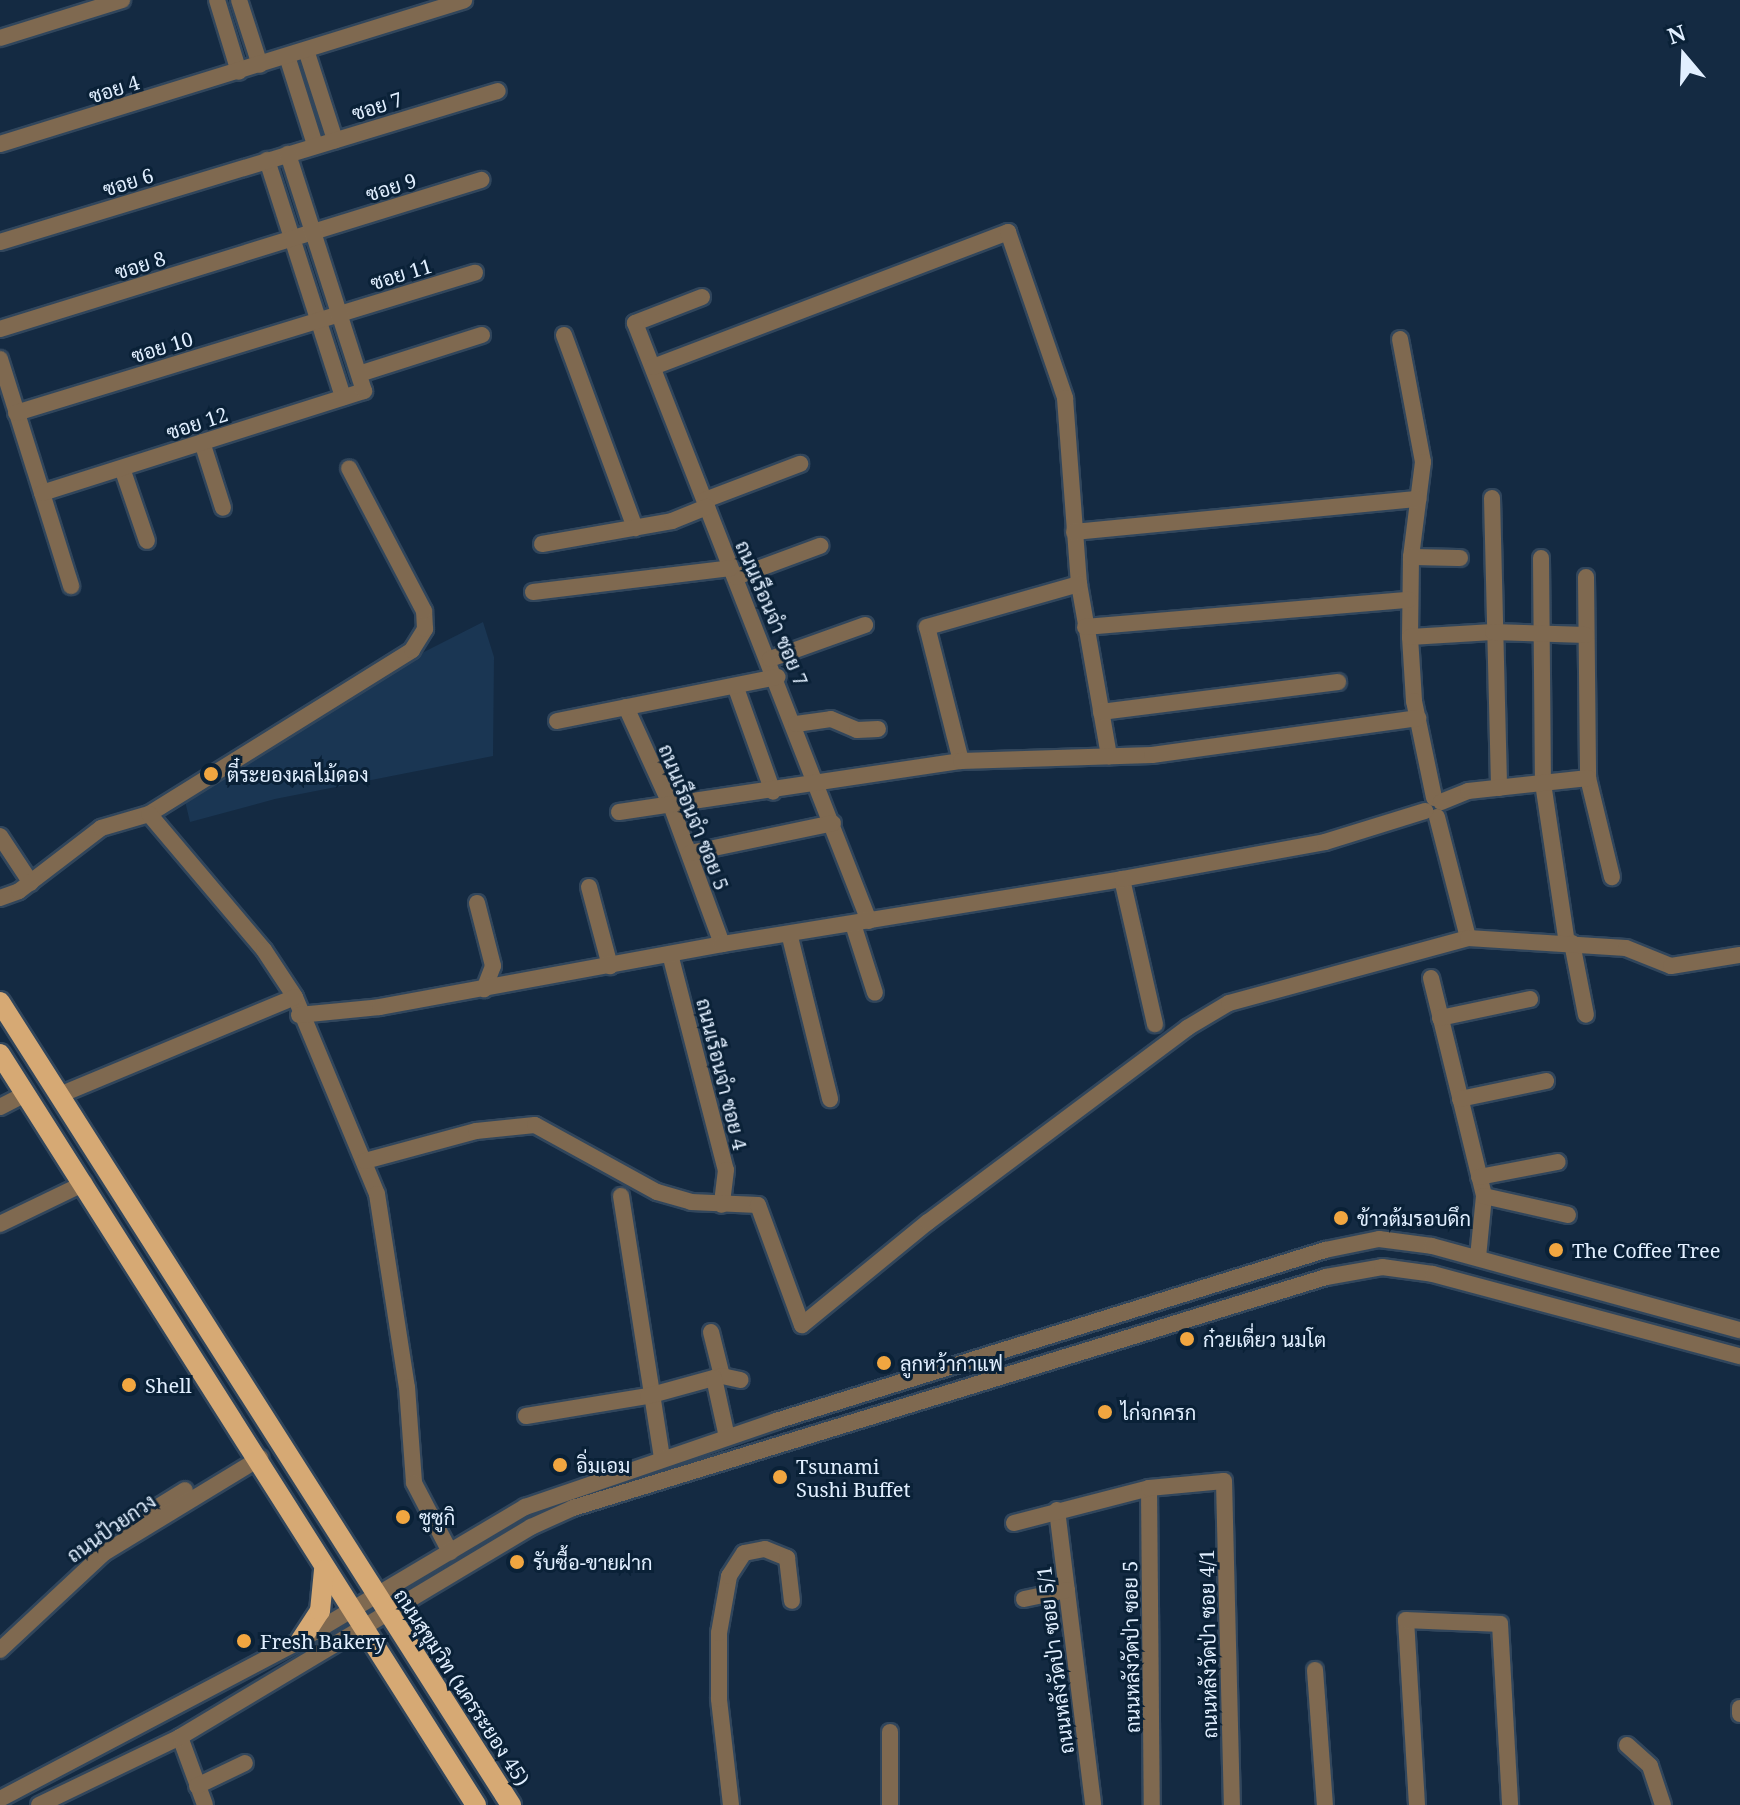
<!DOCTYPE html>
<html>
<head>
<meta charset="utf-8">
<style>
  body { margin:0 }
  #map { position:relative; width:1740px; height:1805px; overflow:hidden; background:#142a42; font-family:"Noto Serif",Sarabun,serif }
  div>[style] { position:absolute }
  .built>* { inset:0; background:#1a3653 }
  .roads { filter:drop-shadow(2px 0 #31465c) drop-shadow(-2px 0 #31465c) drop-shadow(0 2px #31465c) drop-shadow(0 -2px #31465c) }
  .minor>* { height:16px; margin:-8px; padding:0 8px; transform-origin:8px; border-radius:8px; background:#7f6950 }
  .major>* { height:20px; margin:-10px; padding:0 10px; transform-origin:10px; border-radius:10px; background:#d6a974 }
  .dots>* { width:22px; height:22px; translate:-50% -50%; box-sizing:border-box; border:4px solid #0a2137; border-radius:50% }
  span { translate:-50% -50%; white-space:nowrap; text-align:center; line-height:1.15; -webkit-text-stroke:6px #0a2137; paint-order:stroke }
  .street-label { font-size:20px; color:#e1efff }
  .poi-label { font-size:20px; color:#e1efff }
  .left { translate:0 -50%; text-align:left }
  .north { position:absolute; left:1644px; top:16px; width:80px; height:80px; -webkit-text-stroke:6px #0a2137; paint-order:stroke; rotate:341deg; font-size:22px; font-weight:700; line-height:32px; text-align:center; color:#e1efff }
  .north::after { content:''; display:block; margin:auto; width:28px; height:36px; background:#e1efff; clip-path:polygon(50% 0,100% 100%,50% 72%,0 100%) }
</style>
</head>
<body>
<div id="map">
  <div class="built">
    <div style="clip-path:polygon(483px 622px,494px 657px,493px 756px,275px 799px,190px 822px,185px 801px,422px 653px)"></div>
  </div>
  <div class="roads">
    <div class="minor">
      <div style="left:217px;top:0;width:75px;rotate:73deg"></div>
      <div style="left:239px;top:0;width:68px;rotate:72.1deg"></div>
      <div style="left:0;top:38px;width:128px;rotate:-17.3deg"></div>
      <div style="left:306px;top:50px;width:95px;rotate:72.1deg"></div>
      <div style="left:287px;top:56px;width:93px;rotate:72.5deg"></div>
      <div style="left:0;top:144px;width:486px;rotate:-17.2deg"></div>
      <div style="left:267px;top:160px;width:249px;rotate:72.2deg"></div>
      <div style="left:0;top:242px;width:520px;rotate:-16.87deg"></div>
      <div style="left:702px;top:297px;width:72px;rotate:158.8deg"></div>
      <div style="left:635px;top:323px;width:642px;rotate:68.63deg"></div>
      <div style="left:0;top:329px;width:504px;rotate:-17.21deg"></div>
      <div style="left:564px;top:335px;width:206px;rotate:69.8deg"></div>
      <div style="left:1400px;top:339px;width:125px;rotate:79.4deg"></div>
      <div style="left:1423px;top:462px;width:96px;rotate:97.2deg"></div>
      <div style="left:1411px;top:557px;width:80px;rotate:90.7deg"></div>
      <div style="left:1410px;top:637px;width:64px;rotate:86.4deg"></div>
      <div style="left:1414px;top:701px;width:99px;rotate:78.3deg"></div>
      <div style="left:0;top:359px;width:238px;rotate:72.6deg"></div>
      <div style="left:653px;top:367px;width:380px;rotate:-20.8deg"></div>
      <div style="left:1008px;top:232px;width:176px;rotate:71deg"></div>
      <div style="left:1065px;top:398px;width:187px;rotate:85.7deg"></div>
      <div style="left:1079px;top:584px;width:175px;rotate:80.1deg"></div>
      <div style="left:359px;top:374px;width:129px;rotate:-17.6deg"></div>
      <div style="left:16px;top:413px;width:480px;rotate:-17deg"></div>
      <div style="left:202px;top:442px;width:69px;rotate:72.3deg"></div>
      <div style="left:122px;top:468px;width:77px;rotate:71.1deg"></div>
      <div style="left:42px;top:493px;width:338px;rotate:-17.6deg"></div>
      <div style="left:364px;top:391px;width:249px;rotate:-107.8deg"></div>
      <div style="left:1492px;top:498px;width:290px;rotate:88.6deg"></div>
      <div style="left:705px;top:500px;width:102px;rotate:-20.8deg"></div>
      <div style="left:1074px;top:532px;width:346px;rotate:-5.5deg"></div>
      <div style="left:542px;top:544px;width:132px;rotate:-10deg"></div>
      <div style="left:672px;top:521px;width:38px;rotate:-22deg"></div>
      <div style="left:1411px;top:557px;width:49px;rotate:1.2deg"></div>
      <div style="left:1541px;top:558px;width:225px;rotate:89.5deg"></div>
      <div style="left:1543px;top:783px;width:162px;rotate:81.5deg"></div>
      <div style="left:736px;top:577px;width:90px;rotate:-20.3deg"></div>
      <div style="left:1586px;top:577px;width:201px;rotate:89.4deg"></div>
      <div style="left:1588px;top:778px;width:102px;rotate:76.4deg"></div>
      <div style="left:533px;top:592px;width:199px;rotate:-6.9deg"></div>
      <div style="left:1085px;top:627px;width:325px;rotate:-4.8deg"></div>
      <div style="left:1410px;top:637px;width:83px;rotate:-3.4deg"></div>
      <div style="left:1493px;top:632px;width:93px;rotate:1.8deg"></div>
      <div style="left:770px;top:659px;width:101px;rotate:-19.7deg"></div>
      <div style="left:736px;top:688px;width:110px;rotate:70.4deg"></div>
      <div style="left:626px;top:707px;width:111px;rotate:65.5deg"></div>
      <div style="left:672px;top:808px;width:145px;rotate:69.8deg"></div>
      <div style="left:1101px;top:712px;width:239px;rotate:-7.2deg"></div>
      <div style="left:557px;top:721px;width:225px;rotate:-11.3deg"></div>
      <div style="left:796px;top:724px;width:35px;rotate:-8deg"></div>
      <div style="left:831px;top:719px;width:28px;rotate:23deg"></div>
      <div style="left:857px;top:730px;width:21px;rotate:-3deg"></div>
      <div style="left:961px;top:761px;width:138px;rotate:-104.2deg"></div>
      <div style="left:927px;top:627px;width:158px;rotate:-15.8deg"></div>
      <div style="left:1441px;top:802px;width:29px;rotate:-22deg"></div>
      <div style="left:1468px;top:791px;width:121px;rotate:-6.2deg"></div>
      <div style="left:619px;top:812px;width:346px;rotate:-8.5deg"></div>
      <div style="left:961px;top:761px;width:191px;rotate:-1.8deg"></div>
      <div style="left:1152px;top:755px;width:269px;rotate:-7.9deg"></div>
      <div style="left:149px;top:814px;width:310px;rotate:-31.9deg"></div>
      <div style="left:412px;top:650px;width:25px;rotate:-58deg"></div>
      <div style="left:425px;top:629px;width:18px;rotate:-93deg"></div>
      <div style="left:424px;top:611px;width:161px;rotate:-117.7deg"></div>
      <div style="left:1437px;top:817px;width:125px;rotate:75.6deg"></div>
      <div style="left:0;top:836px;width:56px;rotate:56.6deg"></div>
      <div style="left:690px;top:853px;width:146px;rotate:-11.8deg"></div>
      <div style="left:1122px;top:879px;width:149px;rotate:77.2deg"></div>
      <div style="left:589px;top:887px;width:82px;rotate:75.1deg"></div>
      <div style="left:0;top:898px;width:20px;rotate:-20deg"></div>
      <div style="left:19px;top:891px;width:103px;rotate:-37.5deg"></div>
      <div style="left:101px;top:828px;width:50px;rotate:-16.3deg"></div>
      <div style="left:149px;top:814px;width:178px;rotate:49.8deg"></div>
      <div style="left:264px;top:950px;width:56px;rotate:56.6deg"></div>
      <div style="left:295px;top:997px;width:213px;rotate:67.4deg"></div>
      <div style="left:377px;top:1194px;width:195px;rotate:81.2deg"></div>
      <div style="left:407px;top:1387px;width:96px;rotate:85.8deg"></div>
      <div style="left:414px;top:1483px;width:78px;rotate:62.4deg"></div>
      <div style="left:477px;top:903px;width:65px;rotate:75.7deg"></div>
      <div style="left:493px;top:966px;width:25px;rotate:111deg"></div>
      <div style="left:853px;top:924px;width:72px;rotate:72.3deg"></div>
      <div style="left:790px;top:937px;width:167px;rotate:76.1deg"></div>
      <div style="left:1572px;top:943px;width:73px;rotate:79deg"></div>
      <div style="left:670px;top:954px;width:223px;rotate:75.5deg"></div>
      <div style="left:726px;top:1170px;width:35px;rotate:97deg"></div>
      <div style="left:1431px;top:978px;width:224px;rotate:76.3deg"></div>
      <div style="left:1484px;top:1196px;width:61px;rotate:95.6deg"></div>
      <div style="left:299px;top:1015px;width:81px;rotate:-5.6deg"></div>
      <div style="left:380px;top:1007px;width:348px;rotate:-10.4deg"></div>
      <div style="left:722px;top:944px;width:405px;rotate:-9.2deg"></div>
      <div style="left:1122px;top:879px;width:206px;rotate:-10.3deg"></div>
      <div style="left:1325px;top:842px;width:105px;rotate:-17.2deg"></div>
      <div style="left:1440px;top:1018px;width:92px;rotate:-11.9deg"></div>
      <div style="left:62px;top:1094px;width:252px;rotate:-22.6deg"></div>
      <div style="left:1460px;top:1099px;width:88px;rotate:-11.8deg"></div>
      <div style="left:0;top:1107px;width:30px;rotate:-27deg"></div>
      <div style="left:365px;top:1161px;width:115px;rotate:-15.1deg"></div>
      <div style="left:476px;top:1131px;width:59px;rotate:-5.8deg"></div>
      <div style="left:535px;top:1125px;width:139px;rotate:28.8deg"></div>
      <div style="left:657px;top:1192px;width:35px;rotate:16deg"></div>
      <div style="left:691px;top:1202px;width:67px;rotate:2.6deg"></div>
      <div style="left:758px;top:1205px;width:128px;rotate:69.9deg"></div>
      <div style="left:802px;top:1325px;width:163px;rotate:-39.3deg"></div>
      <div style="left:928px;top:1222px;width:324px;rotate:-36.8deg"></div>
      <div style="left:1187px;top:1028px;width:49px;rotate:-30.8deg"></div>
      <div style="left:1229px;top:1003px;width:248px;rotate:-15.2deg"></div>
      <div style="left:1468px;top:938px;width:158px;rotate:3.6deg"></div>
      <div style="left:1626px;top:948px;width:48px;rotate:21.8deg"></div>
      <div style="left:1671px;top:966px;width:70px;rotate:-9.1deg"></div>
      <div style="left:1479px;top:1177px;width:80px;rotate:-10.8deg"></div>
      <div style="left:621px;top:1196px;width:266px;rotate:81.1deg"></div>
      <div style="left:1484px;top:1196px;width:86px;rotate:12.7deg"></div>
      <div style="left:0;top:1224px;width:94px;rotate:-25.8deg"></div>
      <div style="left:711px;top:1332px;width:45px;rotate:76deg"></div>
      <div style="left:722px;top:1376px;width:8px;rotate:166deg"></div>
      <div style="left:722px;top:1376px;width:19px;rotate:12deg"></div>
      <div style="left:526px;top:1416px;width:124px;rotate:-9.3deg"></div>
      <div style="left:648px;top:1396px;width:68px;rotate:-15.3deg"></div>
      <div style="left:714px;top:1378px;width:60px;rotate:77.6deg"></div>
      <div style="left:1149px;top:1488px;width:317px;rotate:89.5deg"></div>
      <div style="left:1057px;top:1510px;width:297px;rotate:83deg"></div>
      <div style="left:1014px;top:1523px;width:139px;rotate:-14.5deg"></div>
      <div style="left:1149px;top:1488px;width:75px;rotate:-5.3deg"></div>
      <div style="left:1224px;top:1481px;width:324px;rotate:88.6deg"></div>
      <div style="left:127px;top:1526px;width:68px;rotate:-31.8deg"></div>
      <div style="left:1024px;top:1599px;width:44px;rotate:-11.8deg"></div>
      <div style="left:0;top:1650px;width:142px;rotate:-43deg"></div>
      <div style="left:104px;top:1553px;width:183px;rotate:-31.3deg"></div>
      <div style="left:1315px;top:1670px;width:135px;rotate:85.8deg"></div>
      <div style="left:1740px;top:1708px;width:6px;rotate:90deg"></div>
      <div style="left:890px;top:1732px;width:73px;rotate:90deg"></div>
      <div style="left:180px;top:1737px;width:72px;rotate:69.8deg"></div>
      <div style="left:1627px;top:1745px;width:31px;rotate:42deg"></div>
      <div style="left:1650px;top:1766px;width:41px;rotate:71.6deg"></div>
      <div style="left:197px;top:1786px;width:53px;rotate:-25.6deg"></div>
      <div style="left:0;top:1799px;width:340px;rotate:-27.8deg"></div>
      <div style="left:301px;top:1640px;width:261px;rotate:-30.7deg"></div>
      <div style="left:525px;top:1507px;width:265px;rotate:-18.9deg"></div>
      <div style="left:776px;top:1421px;width:575px;rotate:-17.3deg"></div>
      <div style="left:1325px;top:1250px;width:55px;rotate:-11.5deg"></div>
      <div style="left:1379px;top:1239px;width:53px;rotate:7.5deg"></div>
      <div style="left:1432px;top:1246px;width:319px;rotate:15.3deg"></div>
      <div style="left:39px;top:1805px;width:157px;rotate:-25.7deg"></div>
      <div style="left:180px;top:1737px;width:409px;rotate:-30.9deg"></div>
      <div style="left:531px;top:1527px;width:46px;rotate:-24.3deg"></div>
      <div style="left:573px;top:1508px;width:788px;rotate:-17.05deg"></div>
      <div style="left:1326px;top:1277px;width:57px;rotate:-10.1deg"></div>
      <div style="left:1382px;top:1267px;width:51px;rotate:7.8deg"></div>
      <div style="left:1433px;top:1274px;width:318px;rotate:15deg"></div>
      <div style="left:731px;top:1805px;width:107px;rotate:-96.5deg"></div>
      <div style="left:719px;top:1699px;width:66px;rotate:-90deg"></div>
      <div style="left:719px;top:1633px;width:58px;rotate:-80deg"></div>
      <div style="left:729px;top:1576px;width:27px;rotate:-57deg"></div>
      <div style="left:744px;top:1553px;width:21px;rotate:-11deg"></div>
      <div style="left:765px;top:1549px;width:24px;rotate:22deg"></div>
      <div style="left:787px;top:1558px;width:43px;rotate:83.4deg"></div>
      <div style="left:1417px;top:1805px;width:185px;rotate:-93.4deg"></div>
      <div style="left:1406px;top:1620px;width:94px;rotate:2.4deg"></div>
      <div style="left:1500px;top:1624px;width:181px;rotate:86.8deg"></div>
    </div>
    <div class="major">
      <div style="left:0;top:1002px;width:952px;rotate:57.53deg"></div>
      <div style="left:0;top:1054px;width:889px;rotate:57.63deg"></div>
      <div style="left:301px;top:1640px;width:35px;rotate:-57deg"></div>
      <div style="left:320px;top:1611px;width:41px;rotate:-84.4deg"></div>
    </div>
  </div>
  <div class="dots">
    <div style="left:211px;top:774px;background:#f1a640"></div>
    <div style="left:1341px;top:1218px;background:#f1a640"></div>
    <div style="left:1556px;top:1250px;background:#f1a640"></div>
    <div style="left:1187px;top:1339px;background:#f1a640"></div>
    <div style="left:884px;top:1363px;background:#f1a640"></div>
    <div style="left:129px;top:1385px;background:#f1a640"></div>
    <div style="left:1105px;top:1412px;background:#f1a640"></div>
    <div style="left:560px;top:1465px;background:#f1a640"></div>
    <div style="left:780px;top:1477px;background:#f1a640"></div>
    <div style="left:403px;top:1517px;background:#f1a640"></div>
    <div style="left:517px;top:1562px;background:#f1a640"></div>
    <div style="left:244px;top:1641px;background:#f1a640"></div>
  </div>
  <div class="street-label">
    <span style="left:114px;top:89px;rotate:-17deg">ซอย 4</span>
    <span style="left:377px;top:106px;rotate:-17deg">ซอย 7</span>
    <span style="left:128px;top:182px;rotate:-17deg">ซอย 6</span>
    <span style="left:391px;top:187px;rotate:-17deg">ซอย 9</span>
    <span style="left:140px;top:265px;rotate:-17deg">ซอย 8</span>
    <span style="left:401px;top:274px;rotate:-17deg">ซอย 11</span>
    <span style="left:162px;top:347px;rotate:-17deg">ซอย 10</span>
    <span style="left:197px;top:423px;rotate:-18deg">ซอย 12</span>
    <span style="left:772px;top:613px;rotate:67deg">ถนนเรือนจำ ซอย 7</span>
    <span style="left:694px;top:817px;rotate:68deg">ถนนเรือนจำ ซอย 5</span>
    <span style="left:722px;top:1074px;rotate:76deg">ถนนเรือนจำ ซอย 4</span>
    <span style="left:111px;top:1528px;rotate:-35deg">ถนนป้วยกวง</span>
    <span style="left:1208px;top:1644px;rotate:-91deg">ถนนหลังวัดป่า ซอย 4/1</span>
    <span style="left:1131px;top:1647px;rotate:-91deg">ถนนหลังวัดป่า ซอย 5</span>
    <span style="left:1055px;top:1660px;rotate:-97deg">ถนนหลังวัดป่า ซอย 5/1</span>
    <span style="left:462px;top:1687px;rotate:57deg">ถนนสุขุมวิท (นครระยอง 45)</span>
  </div>
  <div class="poi-label">
    <span class="left" style="left:227px;top:774px">ตี๋ระยองผลไม้ดอง</span>
    <span class="left" style="left:1357px;top:1218px">ข้าวต้มรอบดึก</span>
    <span class="left" style="left:1572px;top:1250px">The Coffee Tree</span>
    <span class="left" style="left:1203px;top:1339px">ก๋วยเตี่ยว นมโต</span>
    <span class="left" style="left:900px;top:1363px">ลูกหว้ากาแฟ</span>
    <span class="left" style="left:145px;top:1385px">Shell</span>
    <span class="left" style="left:1121px;top:1412px">ไก่จกครก</span>
    <span class="left" style="left:576px;top:1465px">อิ่มเอม</span>
    <span class="left" style="left:796px;top:1478px">Tsunami<br>Sushi Buffet</span>
    <span class="left" style="left:419px;top:1517px">ซูซูกิ</span>
    <span class="left" style="left:533px;top:1562px">รับซื้อ-ขายฝาก</span>
    <span class="left" style="left:260px;top:1641px">Fresh Bakery</span>
  </div>
  <div class="north">N</div>
</div>
</body>
</html>
